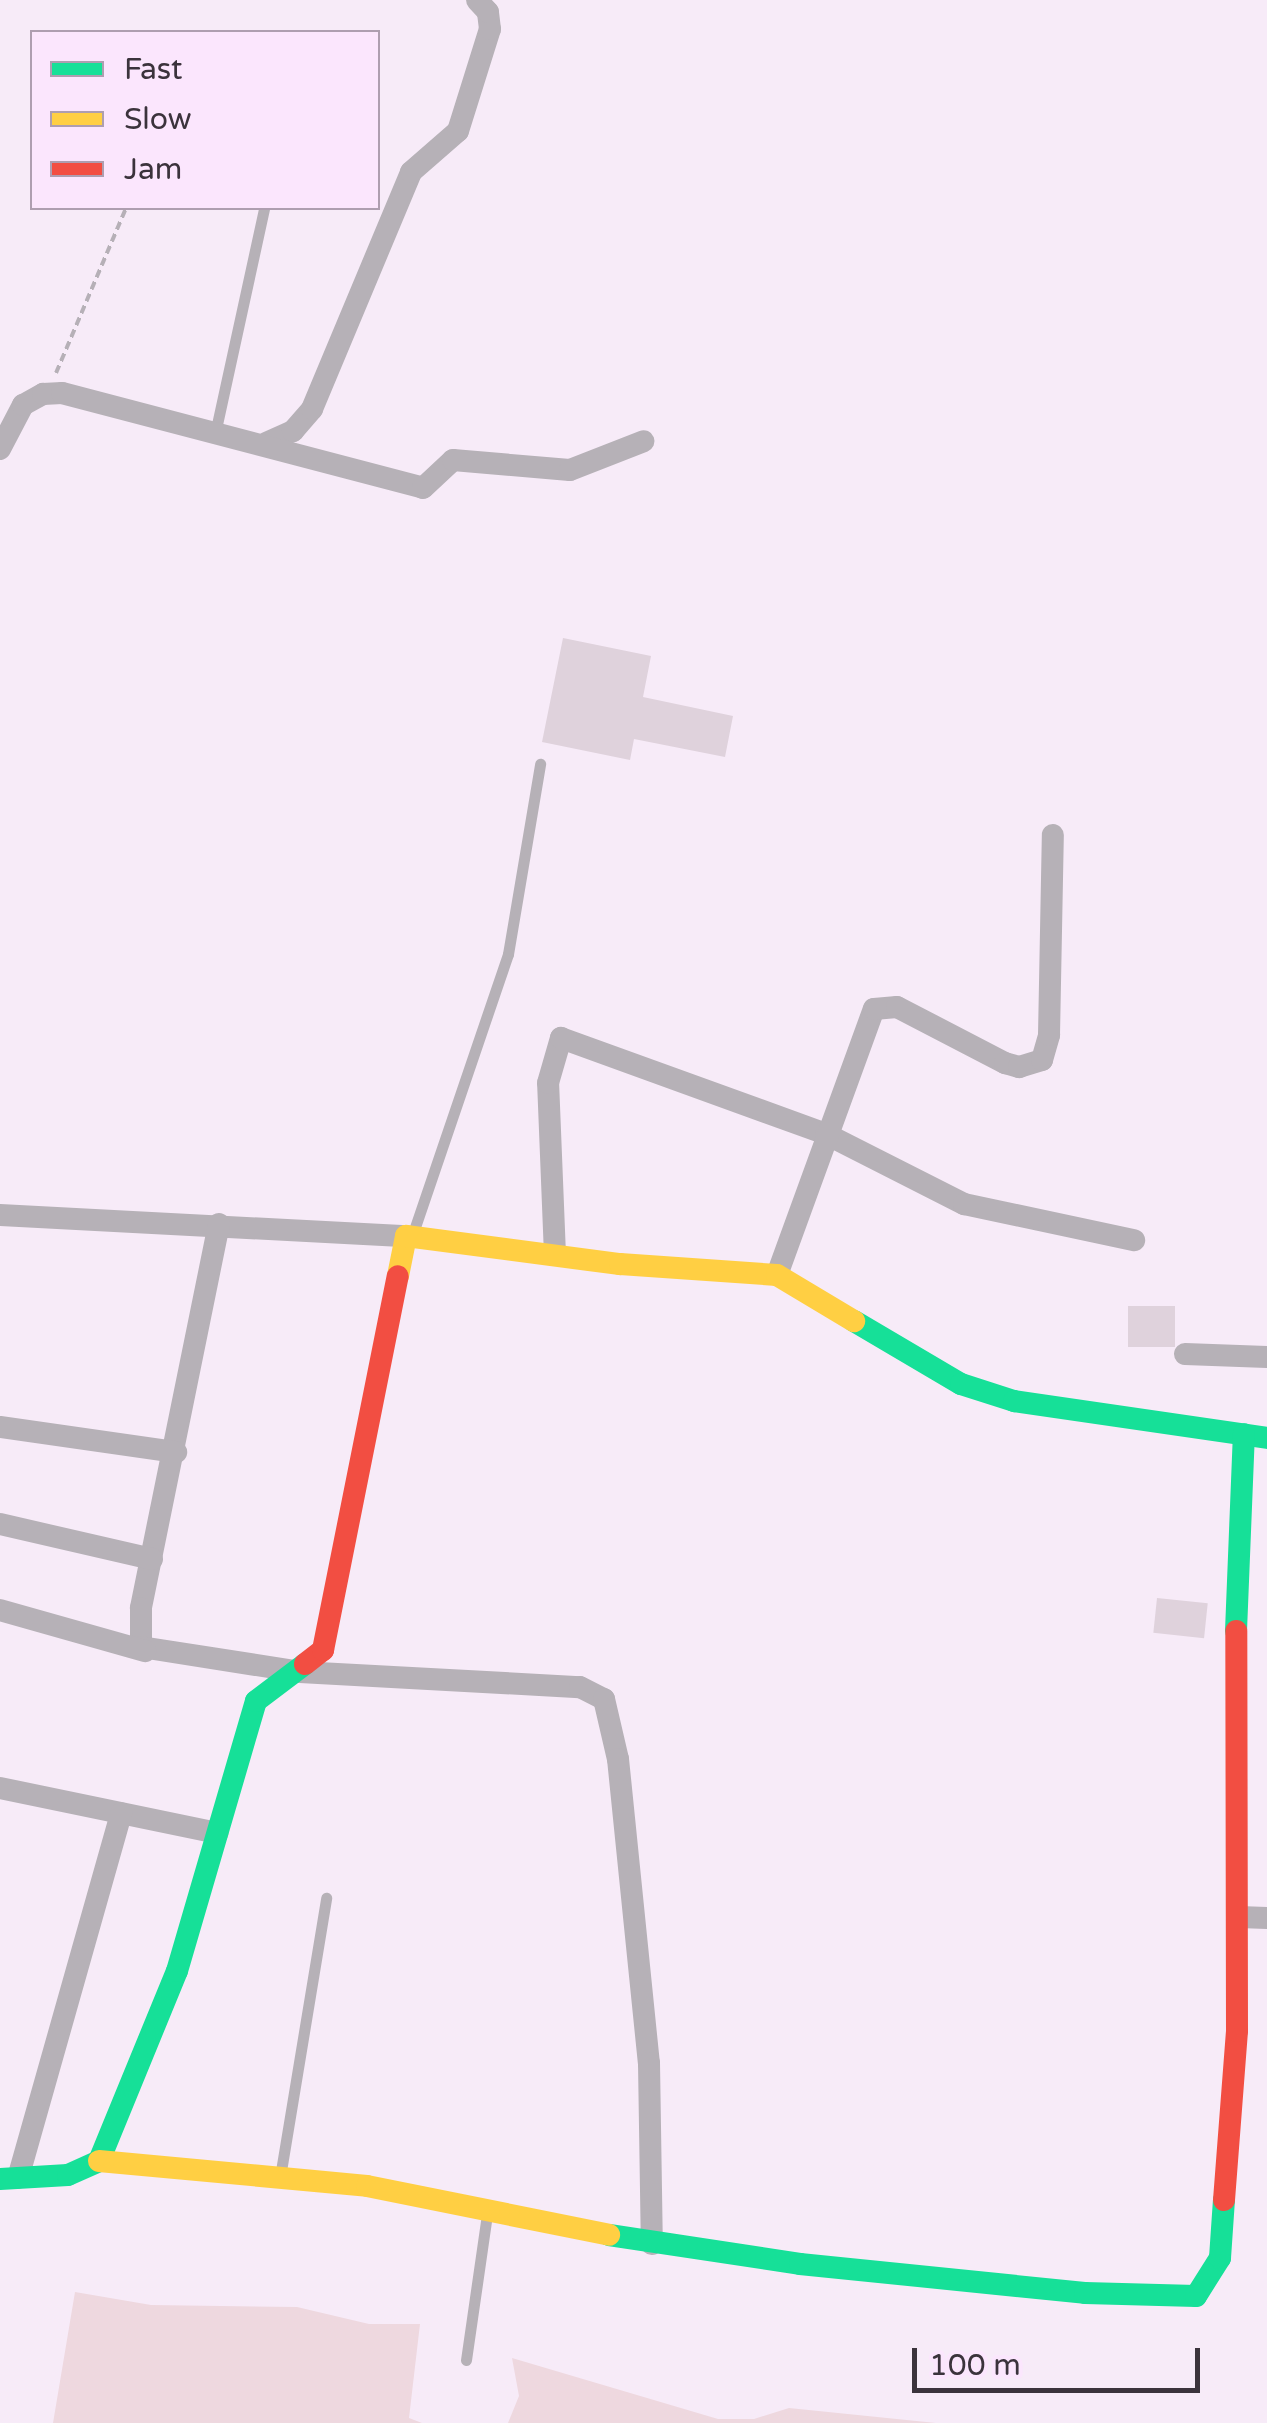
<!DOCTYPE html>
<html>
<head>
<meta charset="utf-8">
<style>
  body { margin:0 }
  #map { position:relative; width:1267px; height:2423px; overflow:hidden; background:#f7ebf8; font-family:"Varela Round",sans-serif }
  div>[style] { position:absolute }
  .green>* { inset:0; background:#eed8df }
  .building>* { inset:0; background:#dfd2dc; transform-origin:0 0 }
  .path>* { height:4px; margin-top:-2px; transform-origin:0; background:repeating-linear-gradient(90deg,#b6b0b7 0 8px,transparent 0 13px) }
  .lane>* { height:11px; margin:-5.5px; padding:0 5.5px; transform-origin:5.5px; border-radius:5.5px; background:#b6b1b7 }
  .street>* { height:22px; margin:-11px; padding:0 11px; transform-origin:11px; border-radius:11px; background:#b6b1b7 }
  .fast>* { height:22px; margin:-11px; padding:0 11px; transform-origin:11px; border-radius:11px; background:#16e098 }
  .slow>* { height:22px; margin:-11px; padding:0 11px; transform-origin:11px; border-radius:11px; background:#ffcf43 }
  .jam>* { height:22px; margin:-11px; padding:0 11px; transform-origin:11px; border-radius:11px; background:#f24e42 }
  span { translate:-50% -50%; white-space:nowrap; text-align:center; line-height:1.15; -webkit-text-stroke:8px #fbe6fd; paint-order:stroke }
  .legend { position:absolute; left:30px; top:30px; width:350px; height:180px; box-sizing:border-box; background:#fbe6fd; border:2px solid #ae9eb0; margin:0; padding:12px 18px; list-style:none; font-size:30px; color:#3b333c }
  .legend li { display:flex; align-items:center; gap:20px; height:50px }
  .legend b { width:50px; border:2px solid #ae9eb0 }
  .scale { position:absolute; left:912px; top:2348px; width:288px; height:45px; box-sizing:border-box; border:5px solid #3b333c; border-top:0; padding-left:12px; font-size:30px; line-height:35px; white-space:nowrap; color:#3b333c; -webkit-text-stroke:8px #fbe6fd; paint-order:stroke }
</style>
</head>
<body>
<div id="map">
  <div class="green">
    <div style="clip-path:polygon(75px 2292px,151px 2305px,297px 2307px,369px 2324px,420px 2324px,409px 2418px,422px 2423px,53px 2423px)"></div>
    <div style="clip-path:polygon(512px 2358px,718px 2419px,754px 2419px,789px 2408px,936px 2423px,508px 2423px,519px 2396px)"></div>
  </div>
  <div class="building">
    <div style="clip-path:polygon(563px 638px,651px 656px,643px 697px,733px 716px,725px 757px,634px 739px,630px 760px,542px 742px)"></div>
    <div style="left:1128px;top:1306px;width:47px;height:41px"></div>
    <div style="left:1157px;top:1598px;width:51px;height:35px;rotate:6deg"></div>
  </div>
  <div class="path">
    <div style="left:56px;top:373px;width:179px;rotate:-67deg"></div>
  </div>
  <div class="lane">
    <div style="left:216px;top:429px;width:226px;rotate:-77.7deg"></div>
    <div style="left:412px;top:1236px;width:298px;rotate:-71.2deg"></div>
    <div style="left:508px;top:954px;width:193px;rotate:-80.4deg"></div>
    <div style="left:280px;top:2177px;width:283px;rotate:-80.6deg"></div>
    <div style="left:466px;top:2360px;width:148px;rotate:-81.8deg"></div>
  </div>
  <div class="street">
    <div style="left:266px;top:443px;width:30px;rotate:-24deg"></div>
    <div style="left:293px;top:431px;width:29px;rotate:-49deg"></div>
    <div style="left:312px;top:409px;width:257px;rotate:-67.3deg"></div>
    <div style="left:411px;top:172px;width:62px;rotate:-41.1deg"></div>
    <div style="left:458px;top:131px;width:107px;rotate:-72.6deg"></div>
    <div style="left:490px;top:29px;width:17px;rotate:-97deg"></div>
    <div style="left:488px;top:12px;width:16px;rotate:-133deg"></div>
    <div style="left:0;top:449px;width:50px;rotate:-62.4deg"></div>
    <div style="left:23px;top:405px;width:23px;rotate:-29deg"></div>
    <div style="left:43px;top:394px;width:19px;rotate:-3deg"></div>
    <div style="left:62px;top:393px;width:373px;rotate:14.7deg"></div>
    <div style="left:423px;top:488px;width:41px;rotate:-43deg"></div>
    <div style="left:453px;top:460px;width:117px;rotate:4.9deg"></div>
    <div style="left:570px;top:470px;width:79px;rotate:-21.4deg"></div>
    <div style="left:0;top:1215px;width:407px;rotate:3deg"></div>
    <div style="left:219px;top:1224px;width:392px;rotate:101.5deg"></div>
    <div style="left:141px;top:1608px;width:39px;rotate:90deg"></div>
    <div style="left:141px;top:1647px;width:161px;rotate:8.9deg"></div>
    <div style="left:300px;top:1672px;width:280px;rotate:3.1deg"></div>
    <div style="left:580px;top:1687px;width:27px;rotate:27deg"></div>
    <div style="left:604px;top:1699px;width:62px;rotate:76.9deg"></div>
    <div style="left:618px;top:1759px;width:306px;rotate:84.2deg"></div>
    <div style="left:649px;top:2063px;width:181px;rotate:89.1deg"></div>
    <div style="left:555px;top:1255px;width:172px;rotate:-92.3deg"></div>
    <div style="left:548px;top:1083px;width:47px;rotate:-73.9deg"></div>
    <div style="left:561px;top:1038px;width:282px;rotate:19.9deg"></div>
    <div style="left:826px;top:1134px;width:155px;rotate:26.9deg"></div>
    <div style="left:964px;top:1204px;width:174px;rotate:12deg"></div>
    <div style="left:777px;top:1275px;width:283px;rotate:-70deg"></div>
    <div style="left:874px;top:1009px;width:23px;rotate:-5deg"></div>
    <div style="left:897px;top:1007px;width:122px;rotate:27.4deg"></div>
    <div style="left:1005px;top:1063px;width:15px;rotate:16deg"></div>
    <div style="left:1019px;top:1067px;width:24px;rotate:-17deg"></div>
    <div style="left:1042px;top:1060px;width:26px;rotate:-74deg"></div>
    <div style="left:1049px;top:1035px;width:200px;rotate:-88.9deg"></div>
    <div style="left:1185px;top:1354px;width:82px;rotate:2.1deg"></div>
    <div style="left:0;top:1427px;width:178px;rotate:8.1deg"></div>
    <div style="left:0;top:1524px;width:156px;rotate:13deg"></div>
    <div style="left:0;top:1610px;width:151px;rotate:15.8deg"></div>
    <div style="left:0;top:1788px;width:222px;rotate:11.7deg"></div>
    <div style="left:1239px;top:1917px;width:28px;rotate:2deg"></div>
    <div style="left:18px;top:2178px;width:379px;rotate:-74.2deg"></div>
  </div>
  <div class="fast">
    <div style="left:854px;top:1321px;width:124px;rotate:30.5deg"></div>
    <div style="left:961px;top:1384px;width:56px;rotate:17.8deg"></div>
    <div style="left:1014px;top:1401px;width:256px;rotate:8.3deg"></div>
    <div style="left:1236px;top:1631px;width:197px;rotate:-87.7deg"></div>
    <div style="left:0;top:2179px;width:68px;rotate:-3.4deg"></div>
    <div style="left:68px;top:2175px;width:34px;rotate:-24deg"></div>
    <div style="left:99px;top:2161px;width:205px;rotate:-67.7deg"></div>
    <div style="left:177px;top:1971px;width:281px;rotate:-73.7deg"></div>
    <div style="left:256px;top:1701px;width:61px;rotate:-37.1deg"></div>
    <div style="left:609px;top:2235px;width:193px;rotate:8.6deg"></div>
    <div style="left:800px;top:2264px;width:286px;rotate:5.8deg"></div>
    <div style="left:1085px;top:2293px;width:111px;rotate:1.5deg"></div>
    <div style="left:1196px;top:2296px;width:45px;rotate:-57.7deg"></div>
    <div style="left:1220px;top:2258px;width:58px;rotate:-86.1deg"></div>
  </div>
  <div class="slow">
    <div style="left:398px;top:1276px;width:41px;rotate:-78.7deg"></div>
    <div style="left:406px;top:1236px;width:216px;rotate:7.5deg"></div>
    <div style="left:620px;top:1264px;width:157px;rotate:4deg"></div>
    <div style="left:777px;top:1275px;width:90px;rotate:30.9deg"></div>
    <div style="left:99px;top:2161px;width:269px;rotate:5.3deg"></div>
    <div style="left:367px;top:2186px;width:247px;rotate:11.4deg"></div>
  </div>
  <div class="jam">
    <div style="left:305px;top:1664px;width:23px;rotate:-38deg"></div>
    <div style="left:323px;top:1650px;width:381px;rotate:-78.7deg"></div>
    <div style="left:1224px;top:2200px;width:169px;rotate:-85.6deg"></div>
    <div style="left:1237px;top:2031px;width:400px;rotate:-90.1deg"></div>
  </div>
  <ul class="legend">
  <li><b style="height:12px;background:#16e098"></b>Fast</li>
  <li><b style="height:12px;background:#ffcf43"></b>Slow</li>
  <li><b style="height:12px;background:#f24e42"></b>Jam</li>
  </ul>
  <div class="scale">100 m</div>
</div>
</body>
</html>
